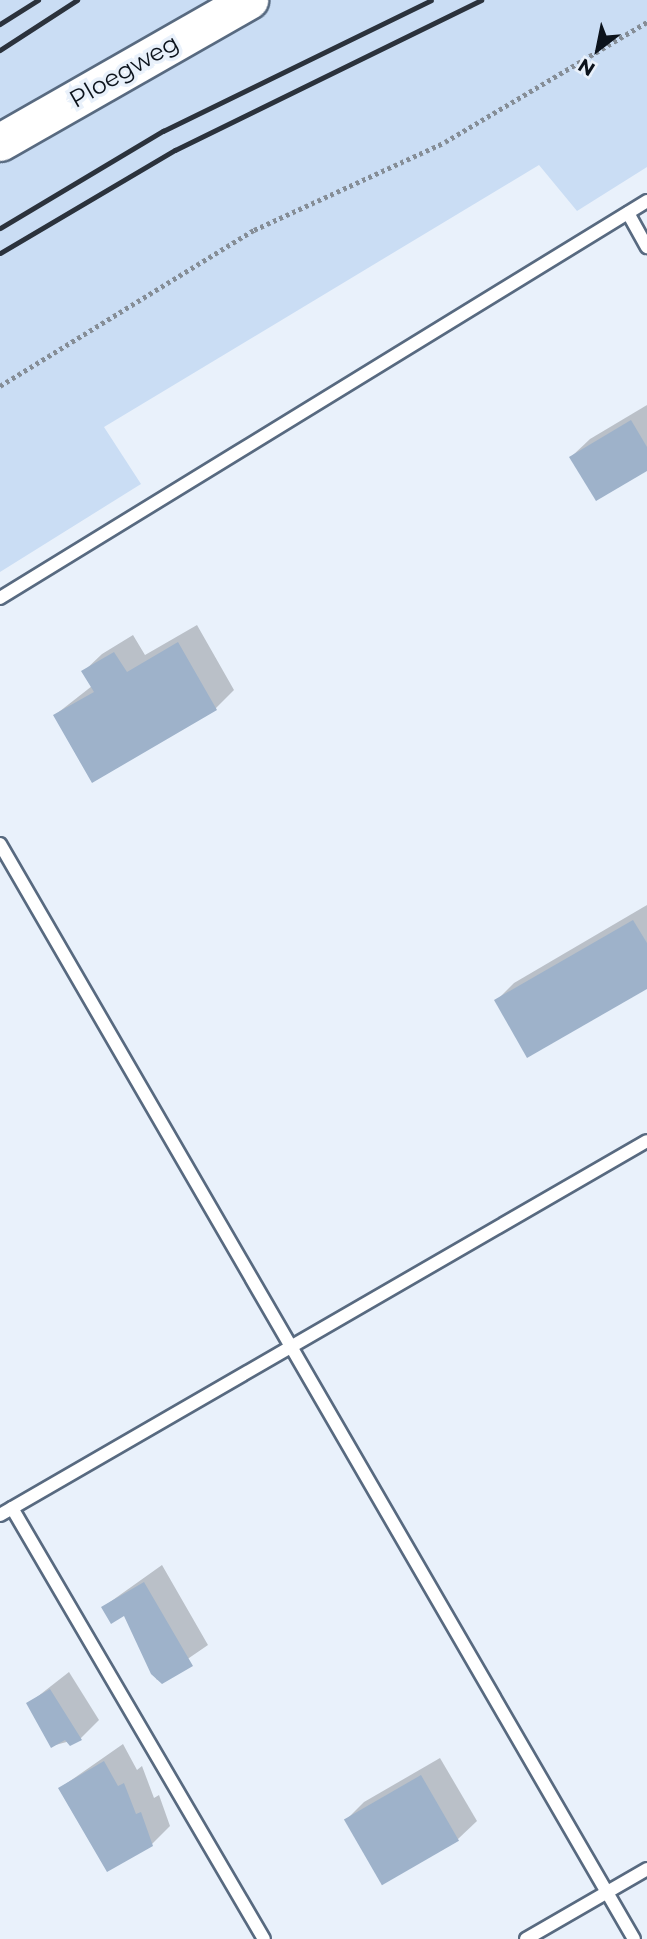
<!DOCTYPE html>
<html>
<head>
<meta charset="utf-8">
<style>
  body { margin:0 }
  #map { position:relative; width:647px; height:1939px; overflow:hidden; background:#e9f1fb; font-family:Montserrat,sans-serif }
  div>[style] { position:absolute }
  .green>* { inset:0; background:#caddf4 }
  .shadow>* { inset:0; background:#0003 }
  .building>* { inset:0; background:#9eb2ca; transform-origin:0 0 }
  .path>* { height:4.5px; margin-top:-2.25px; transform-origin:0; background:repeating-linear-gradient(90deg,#858d96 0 3.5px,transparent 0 7px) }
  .roads { filter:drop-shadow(2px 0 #586a80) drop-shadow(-2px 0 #586a80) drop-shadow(0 2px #586a80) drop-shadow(0 -2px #586a80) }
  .lane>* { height:12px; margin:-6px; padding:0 6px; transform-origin:6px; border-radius:6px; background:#fff }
  .secondary>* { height:37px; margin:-18.5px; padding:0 18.5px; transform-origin:18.5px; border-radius:18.5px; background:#fff }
  .rail>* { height:5px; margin:-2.5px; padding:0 2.5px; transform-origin:2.5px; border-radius:2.5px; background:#2b323c }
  span { translate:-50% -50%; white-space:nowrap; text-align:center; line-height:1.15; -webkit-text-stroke:7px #e9f1fb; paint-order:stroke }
  .street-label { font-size:24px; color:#0c131c }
  .north { position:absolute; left:563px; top:14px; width:70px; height:70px; -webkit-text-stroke:5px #e9f1fb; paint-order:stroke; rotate:212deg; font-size:19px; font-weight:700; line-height:28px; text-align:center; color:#0c131c }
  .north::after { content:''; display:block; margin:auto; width:24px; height:32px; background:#0c131c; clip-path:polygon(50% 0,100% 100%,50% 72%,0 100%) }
</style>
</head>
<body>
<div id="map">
  <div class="green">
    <div style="clip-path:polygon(0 0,647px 0,647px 167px,577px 211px,539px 165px,104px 427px,141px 484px,0 572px)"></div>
  </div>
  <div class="shadow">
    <div style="clip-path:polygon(647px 405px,647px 469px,571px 457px,590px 439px)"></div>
    <div style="clip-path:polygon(197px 625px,234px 690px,216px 708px,55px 715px,92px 686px,83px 672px,102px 654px,133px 635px,145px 655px)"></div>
    <div style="clip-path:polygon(647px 905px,647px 987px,496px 1001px,514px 983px)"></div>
    <div style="clip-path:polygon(162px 1565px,208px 1645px,157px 1680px,124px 1614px,103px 1607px)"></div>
    <div style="clip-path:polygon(69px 1672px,99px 1720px,81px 1738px,52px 1746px,28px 1704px)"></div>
    <div style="clip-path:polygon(123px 1744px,137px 1770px,142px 1766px,154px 1798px,159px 1795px,170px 1826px,152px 1844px,60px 1788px)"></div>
    <div style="clip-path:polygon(440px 1758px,477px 1821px,458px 1839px,383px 1882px,346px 1820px,364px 1802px)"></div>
  </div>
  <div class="building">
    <div style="clip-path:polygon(631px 420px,647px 447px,647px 471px,596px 501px,569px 457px)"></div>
    <div style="clip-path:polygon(178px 642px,217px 710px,92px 783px,53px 715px,94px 692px,81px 671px,114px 652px,127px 672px)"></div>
    <div style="clip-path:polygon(633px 920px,647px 943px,647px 989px,527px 1058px,494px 1000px)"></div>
    <div style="clip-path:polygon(144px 1582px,193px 1666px,162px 1684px,151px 1674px,124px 1616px,111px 1624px,101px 1607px)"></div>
    <div style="clip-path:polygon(50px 1689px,82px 1740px,70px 1746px,65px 1740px,51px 1748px,26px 1703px)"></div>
    <div style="clip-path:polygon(104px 1761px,118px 1786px,124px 1783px,136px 1814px,141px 1812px,153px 1846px,107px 1872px,58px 1788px)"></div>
    <div style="left:421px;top:1775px;width:76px;height:89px;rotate:60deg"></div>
  </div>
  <div class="path">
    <div style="left:0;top:386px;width:298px;rotate:-31.6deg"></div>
    <div style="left:254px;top:230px;width:210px;rotate:-24.7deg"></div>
    <div style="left:445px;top:142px;width:235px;rotate:-30.7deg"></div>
  </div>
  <div class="roads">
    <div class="lane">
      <div style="left:628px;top:213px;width:39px;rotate:61deg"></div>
      <div style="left:0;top:598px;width:759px;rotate:-31.53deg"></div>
      <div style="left:0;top:844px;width:1265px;rotate:59.93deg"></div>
      <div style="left:12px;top:1508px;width:499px;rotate:59.7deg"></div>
      <div style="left:0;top:1515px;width:747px;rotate:-30.03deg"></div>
      <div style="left:526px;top:1939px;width:140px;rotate:-30deg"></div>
    </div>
    <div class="secondary">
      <div style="left:0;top:142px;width:287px;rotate:-29.7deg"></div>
    </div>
  </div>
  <div class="rail">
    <div style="left:0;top:24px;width:45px;rotate:-32.3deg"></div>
    <div style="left:0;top:50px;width:92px;rotate:-33deg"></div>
    <div style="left:0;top:228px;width:190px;rotate:-30.8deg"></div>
    <div style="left:163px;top:131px;width:298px;rotate:-26deg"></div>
    <div style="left:0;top:253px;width:203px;rotate:-30.5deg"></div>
    <div style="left:175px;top:150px;width:341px;rotate:-26.1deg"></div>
  </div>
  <div class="street-label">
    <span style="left:124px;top:71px;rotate:-30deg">Ploegweg</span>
  </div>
  <div class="north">N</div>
</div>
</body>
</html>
